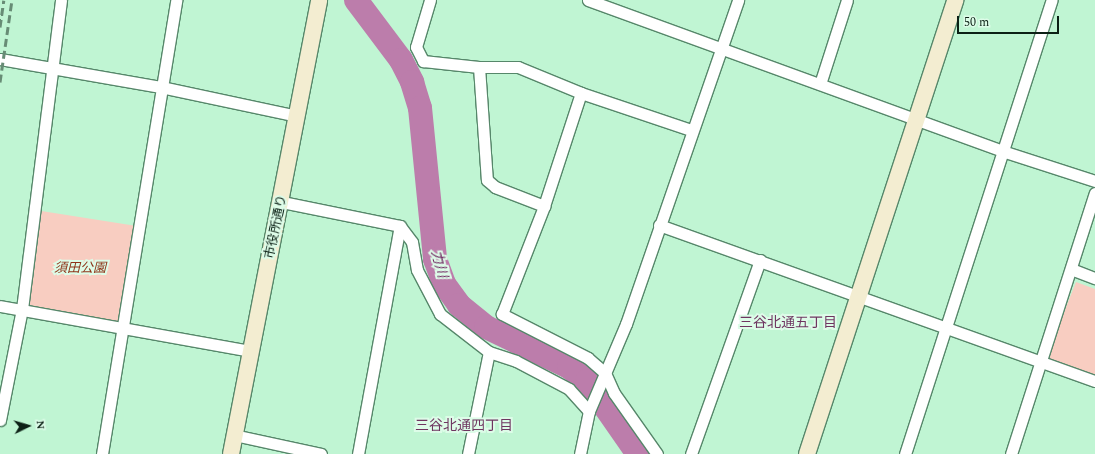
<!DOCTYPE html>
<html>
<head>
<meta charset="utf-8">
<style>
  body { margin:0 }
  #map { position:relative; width:1095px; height:454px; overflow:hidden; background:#c0f5d3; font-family:Spectral,"Noto Sans JP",serif }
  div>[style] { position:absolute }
  .green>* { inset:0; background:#f8cdc1; transform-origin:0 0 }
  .river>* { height:24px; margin:-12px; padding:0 12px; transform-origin:12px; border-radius:12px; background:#bc7dab }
  .roads { filter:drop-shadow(1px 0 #56876a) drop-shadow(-1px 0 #56876a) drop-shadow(0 1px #56876a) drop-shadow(0 -1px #56876a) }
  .street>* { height:11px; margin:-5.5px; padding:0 5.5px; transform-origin:5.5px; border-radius:5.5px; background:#fff }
  .secondary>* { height:16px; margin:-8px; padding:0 8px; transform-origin:8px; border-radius:8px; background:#f3edd1 }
  .rail>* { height:3px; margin-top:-1.5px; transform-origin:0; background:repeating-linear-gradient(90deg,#678c75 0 8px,transparent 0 12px) }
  span { translate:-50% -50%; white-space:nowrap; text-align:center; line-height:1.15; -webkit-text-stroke:4px #ddfce8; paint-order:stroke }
  .street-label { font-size:13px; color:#0c2015 }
  .park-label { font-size:13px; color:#8e3318; font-style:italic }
  .water-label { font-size:14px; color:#6c205c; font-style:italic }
  .neighbourhood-label { font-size:14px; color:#6e3560 }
  .north { position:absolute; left:8px; top:406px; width:40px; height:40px; -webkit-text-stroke:3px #ddfce8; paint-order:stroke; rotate:85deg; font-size:11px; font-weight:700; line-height:16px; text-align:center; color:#0c2015 }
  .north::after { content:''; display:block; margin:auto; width:14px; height:18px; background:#0c2015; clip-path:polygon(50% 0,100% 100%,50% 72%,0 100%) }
  .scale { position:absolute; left:957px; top:16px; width:102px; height:18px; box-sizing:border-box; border:2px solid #0c2015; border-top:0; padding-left:5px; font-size:12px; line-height:14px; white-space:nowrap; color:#0c2015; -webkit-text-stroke:3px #ddfce8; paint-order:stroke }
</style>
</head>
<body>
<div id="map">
  <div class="green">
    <div style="left:35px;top:210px;width:106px;height:100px;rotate:9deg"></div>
    <div style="clip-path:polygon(1076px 282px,1095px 289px,1095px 375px,1045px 360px)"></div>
  </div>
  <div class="river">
    <div style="left:356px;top:0;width:75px;rotate:53.1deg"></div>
    <div style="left:401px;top:60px;width:25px;rotate:63deg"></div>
    <div style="left:412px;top:82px;width:27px;rotate:73deg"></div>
    <div style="left:420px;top:108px;width:152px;rotate:84.3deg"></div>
    <div style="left:435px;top:259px;width:27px;rotate:70deg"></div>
    <div style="left:444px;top:284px;width:26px;rotate:54deg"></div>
    <div style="left:459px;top:305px;width:35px;rotate:39deg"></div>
    <div style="left:486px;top:327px;width:92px;rotate:25.7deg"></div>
    <div style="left:569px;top:367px;width:23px;rotate:38deg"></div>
    <div style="left:587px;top:381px;width:89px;rotate:55.1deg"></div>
  </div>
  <div class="roads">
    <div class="street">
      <div style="left:430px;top:0;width:49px;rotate:106.6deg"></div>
      <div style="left:416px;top:47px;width:16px;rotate:63deg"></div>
      <div style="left:423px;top:61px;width:56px;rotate:6.1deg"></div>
      <div style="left:479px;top:67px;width:39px"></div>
      <div style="left:518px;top:67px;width:68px;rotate:22.4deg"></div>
      <div style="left:588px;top:0;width:441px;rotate:20deg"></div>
      <div style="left:1002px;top:151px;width:98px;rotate:17.9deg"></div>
      <div style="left:0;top:59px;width:163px;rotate:9.9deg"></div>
      <div style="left:161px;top:87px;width:140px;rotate:12deg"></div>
      <div style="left:479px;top:67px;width:113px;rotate:86deg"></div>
      <div style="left:487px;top:180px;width:11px;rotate:41deg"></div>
      <div style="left:495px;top:187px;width:53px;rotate:21.2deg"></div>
      <div style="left:820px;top:84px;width:88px;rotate:-72.2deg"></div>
      <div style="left:282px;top:202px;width:120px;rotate:11.5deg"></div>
      <div style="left:400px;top:226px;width:20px;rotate:53deg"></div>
      <div style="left:412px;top:242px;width:28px;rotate:80deg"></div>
      <div style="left:417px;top:270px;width:50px;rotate:62.4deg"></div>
      <div style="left:440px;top:314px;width:62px;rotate:37.8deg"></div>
      <div style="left:489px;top:352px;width:28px;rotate:18deg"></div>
      <div style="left:516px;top:361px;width:60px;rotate:27.8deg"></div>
      <div style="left:569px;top:389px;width:30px;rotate:48deg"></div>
      <div style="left:659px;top:225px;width:463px;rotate:19.7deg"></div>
      <div style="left:1071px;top:269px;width:26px;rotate:21deg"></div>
      <div style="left:0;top:306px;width:254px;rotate:10.2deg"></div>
      <div style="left:0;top:420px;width:113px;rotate:-78.8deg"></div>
      <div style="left:22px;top:309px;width:311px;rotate:-82.8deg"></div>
      <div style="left:234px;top:435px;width:89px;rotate:12.3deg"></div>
      <div style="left:102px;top:454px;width:460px;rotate:-80.7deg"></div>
      <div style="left:358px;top:454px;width:232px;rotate:-79.6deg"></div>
      <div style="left:468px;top:454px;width:104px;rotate:-78.4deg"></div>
      <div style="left:580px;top:454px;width:44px;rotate:-78.2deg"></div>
      <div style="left:589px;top:411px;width:95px;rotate:-67deg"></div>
      <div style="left:626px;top:324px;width:343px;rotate:-70.9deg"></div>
      <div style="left:657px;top:454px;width:75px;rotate:-125.2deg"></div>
      <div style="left:614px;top:393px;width:22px;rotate:-114deg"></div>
      <div style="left:605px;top:373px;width:23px;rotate:-139deg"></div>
      <div style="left:588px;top:358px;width:97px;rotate:-152.9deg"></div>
      <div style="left:502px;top:314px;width:116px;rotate:-68.7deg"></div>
      <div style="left:544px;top:206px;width:119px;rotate:-71.9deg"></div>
      <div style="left:581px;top:93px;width:116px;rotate:18.6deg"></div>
      <div style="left:691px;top:454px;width:206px;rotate:-70.4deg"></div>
      <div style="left:905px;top:454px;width:477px;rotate:-72.1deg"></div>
      <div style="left:1011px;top:454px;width:274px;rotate:-72.2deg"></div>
    </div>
    <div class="secondary">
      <div style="left:231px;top:454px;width:462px;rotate:-79deg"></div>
      <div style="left:807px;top:454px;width:478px;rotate:-71.9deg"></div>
    </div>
  </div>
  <div class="rail">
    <div style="left:0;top:27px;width:27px;rotate:-82deg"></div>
    <div style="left:0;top:82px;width:83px;rotate:-81.7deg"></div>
  </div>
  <div class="street-label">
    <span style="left:276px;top:227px;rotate:-78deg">市役所通り</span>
  </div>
  <div class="park-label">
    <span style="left:80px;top:268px">須田公園</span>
  </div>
  <div class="water-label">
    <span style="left:439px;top:264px;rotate:75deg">力川</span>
  </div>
  <div class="neighbourhood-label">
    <span style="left:788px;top:323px">三谷北通五丁目</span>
    <span style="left:464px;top:426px">三谷北通四丁目</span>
  </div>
  <div class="north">N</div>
  <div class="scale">50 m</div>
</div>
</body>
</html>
